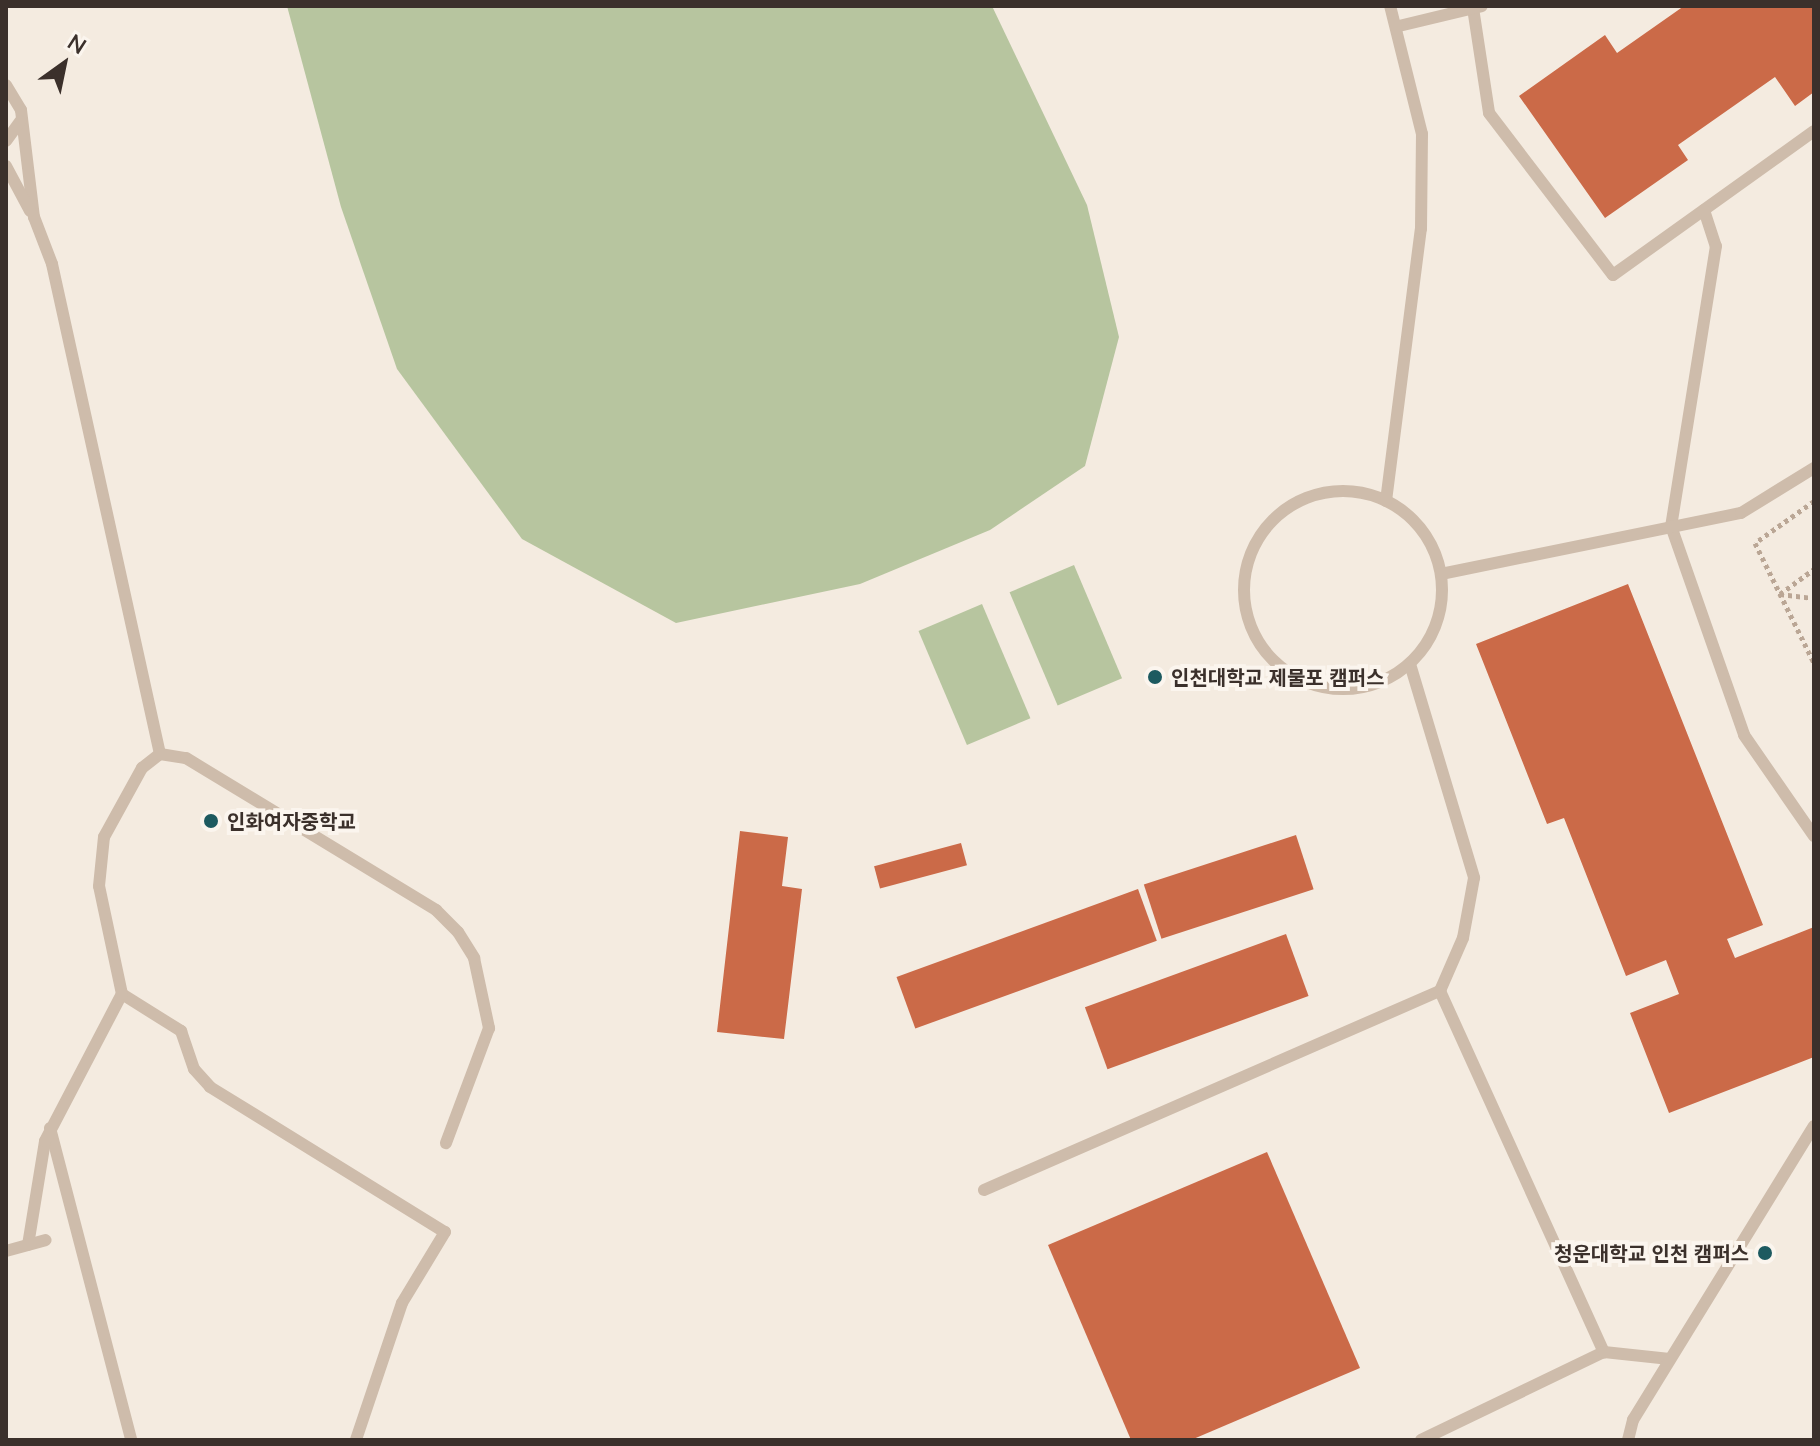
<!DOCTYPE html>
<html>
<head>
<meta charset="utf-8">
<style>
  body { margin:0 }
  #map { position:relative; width:1820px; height:1446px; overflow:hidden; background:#f4ebe0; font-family:Mulish,"Noto Sans KR",sans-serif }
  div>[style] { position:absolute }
  .green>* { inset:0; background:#b7c59f; transform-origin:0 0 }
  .building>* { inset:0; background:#cb6a48; transform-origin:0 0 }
  .path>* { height:5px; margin-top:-2.5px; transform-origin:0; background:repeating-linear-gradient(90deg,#baa695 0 4px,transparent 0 8px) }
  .lane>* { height:12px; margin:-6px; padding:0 6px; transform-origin:6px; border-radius:6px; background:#cebcab }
  .lane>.ring { margin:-6px; padding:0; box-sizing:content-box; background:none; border:12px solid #cebcab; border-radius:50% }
  .dots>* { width:22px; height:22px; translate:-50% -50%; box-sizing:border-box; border:4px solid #fbf5ee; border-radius:50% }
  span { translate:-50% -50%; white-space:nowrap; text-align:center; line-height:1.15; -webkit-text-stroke:8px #fbf5ee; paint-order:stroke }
  .poi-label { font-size:20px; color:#3b302b; font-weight:700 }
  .left { translate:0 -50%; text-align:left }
  .right { translate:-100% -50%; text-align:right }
  .frame { position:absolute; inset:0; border:8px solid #3b302b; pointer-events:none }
  .north { position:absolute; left:24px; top:24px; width:80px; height:80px; -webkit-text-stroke:6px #fbf5ee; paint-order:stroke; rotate:33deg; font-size:22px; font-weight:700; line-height:32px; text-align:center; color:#3b302b }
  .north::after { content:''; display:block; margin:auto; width:28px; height:36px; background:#3b302b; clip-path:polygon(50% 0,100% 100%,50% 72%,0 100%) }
</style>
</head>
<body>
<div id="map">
  <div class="green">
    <div style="clip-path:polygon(287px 6px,992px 6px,1087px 205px,1119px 337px,1085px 466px,990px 530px,860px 584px,676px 623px,522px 539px,397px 369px,341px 207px)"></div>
    <div style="left:1074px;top:565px;width:123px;height:70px;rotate:67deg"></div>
    <div style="left:982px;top:604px;width:124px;height:69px;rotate:67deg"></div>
  </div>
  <div class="building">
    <div style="clip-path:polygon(1684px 6px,1814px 6px,1814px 92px,1795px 106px,1775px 77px,1678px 145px,1688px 160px,1605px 218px,1519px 96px,1605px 35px,1617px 53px)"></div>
    <div style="clip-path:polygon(1628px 584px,1763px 925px,1727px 939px,1735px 958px,1814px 927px,1814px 1057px,1669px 1113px,1630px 1013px,1679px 994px,1666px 960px,1626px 976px,1564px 818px,1547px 824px,1476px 644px)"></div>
    <div style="clip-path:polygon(740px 831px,788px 837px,782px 886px,802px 889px,784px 1039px,717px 1032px)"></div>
    <div style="left:1296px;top:835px;width:57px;height:160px;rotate:72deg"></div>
    <div style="left:961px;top:843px;width:23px;height:90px;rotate:75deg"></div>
    <div style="left:1138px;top:889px;width:55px;height:257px;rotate:70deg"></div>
    <div style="left:1286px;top:934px;width:66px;height:214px;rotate:70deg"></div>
    <div style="clip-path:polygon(1267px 1152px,1360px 1368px,1191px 1440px,1131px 1440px,1048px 1245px)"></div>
  </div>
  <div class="path">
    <div style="left:1814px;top:501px;width:72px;rotate:144.6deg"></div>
    <div style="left:1755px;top:543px;width:134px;rotate:63.8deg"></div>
    <div style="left:1780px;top:594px;width:42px;rotate:-36.3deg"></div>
    <div style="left:1780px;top:594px;width:34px;rotate:7deg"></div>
  </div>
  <div class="lane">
    <div style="left:1473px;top:8px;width:106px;rotate:81.3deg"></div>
    <div style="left:1489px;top:113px;width:204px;rotate:52.6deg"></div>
    <div style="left:1613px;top:275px;width:247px;rotate:-35.6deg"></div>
    <div style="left:1399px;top:26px;width:85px;rotate:-13.5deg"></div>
    <div style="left:6px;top:85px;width:29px;rotate:59deg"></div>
    <div style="left:21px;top:110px;width:108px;rotate:83.1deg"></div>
    <div style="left:34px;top:217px;width:50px;rotate:69deg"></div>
    <div style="left:52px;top:264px;width:502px;rotate:77.57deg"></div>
    <div style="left:6px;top:141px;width:24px;rotate:-54deg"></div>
    <div style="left:6px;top:166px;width:51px;rotate:61.9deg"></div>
    <div style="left:1704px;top:210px;width:38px;rotate:72deg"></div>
    <div style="left:1716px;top:246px;width:284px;rotate:99.1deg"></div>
    <div style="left:1671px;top:526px;width:221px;rotate:70.7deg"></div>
    <div style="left:1744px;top:735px;width:123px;rotate:55.3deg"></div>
    <div class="ring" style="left:1244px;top:491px;width:186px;height:186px"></div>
    <div style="left:1386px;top:501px;width:274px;rotate:-82.7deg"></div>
    <div style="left:1421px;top:229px;width:95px;rotate:-89.4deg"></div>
    <div style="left:1422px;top:134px;width:132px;rotate:-104deg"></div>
    <div style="left:1441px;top:574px;width:306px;rotate:-11.5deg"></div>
    <div style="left:1741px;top:513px;width:86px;rotate:-31.7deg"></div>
    <div style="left:1410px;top:664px;width:223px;rotate:73.3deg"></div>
    <div style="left:1474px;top:878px;width:61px;rotate:100.4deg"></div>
    <div style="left:1463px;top:938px;width:58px;rotate:113.5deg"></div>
    <div style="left:1440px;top:991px;width:397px;rotate:65.6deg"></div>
    <div style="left:122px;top:994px;width:70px;rotate:32.1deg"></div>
    <div style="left:181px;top:1031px;width:40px;rotate:71.1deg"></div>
    <div style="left:194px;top:1069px;width:24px;rotate:48deg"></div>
    <div style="left:210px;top:1087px;width:276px;rotate:31.7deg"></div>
    <div style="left:445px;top:1232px;width:83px;rotate:121.2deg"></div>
    <div style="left:402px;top:1303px;width:145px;rotate:108.6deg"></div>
    <div style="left:50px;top:1128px;width:322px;rotate:75.4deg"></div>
    <div style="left:984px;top:1190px;width:498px;rotate:-23.6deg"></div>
    <div style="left:28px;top:1245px;width:105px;rotate:-80.7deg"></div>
    <div style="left:45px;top:1141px;width:166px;rotate:-62.4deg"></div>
    <div style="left:122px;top:994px;width:110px;rotate:-102deg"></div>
    <div style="left:99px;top:886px;width:49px;rotate:-84.2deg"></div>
    <div style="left:104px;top:837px;width:79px;rotate:-61.2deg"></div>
    <div style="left:142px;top:768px;width:23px;rotate:-38deg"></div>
    <div style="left:160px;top:754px;width:26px;rotate:9deg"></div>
    <div style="left:186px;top:758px;width:293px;rotate:31.3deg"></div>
    <div style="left:436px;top:910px;width:31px;rotate:45deg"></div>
    <div style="left:458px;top:932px;width:31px;rotate:58deg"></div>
    <div style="left:474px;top:958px;width:72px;rotate:77.9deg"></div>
    <div style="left:489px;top:1028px;width:123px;rotate:110.5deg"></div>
    <div style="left:6px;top:1251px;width:41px;rotate:-15.4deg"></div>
    <div style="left:1421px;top:1440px;width:203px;rotate:-25.7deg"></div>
    <div style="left:1604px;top:1352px;width:66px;rotate:6.1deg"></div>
    <div style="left:1628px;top:1440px;width:21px;rotate:-76deg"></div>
    <div style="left:1633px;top:1420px;width:345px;rotate:-58.4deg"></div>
  </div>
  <div class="dots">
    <div style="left:1155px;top:677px;background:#1d5a60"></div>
    <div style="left:211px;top:821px;background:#1d5a60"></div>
    <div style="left:1765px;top:1253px;background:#1d5a60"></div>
  </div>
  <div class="poi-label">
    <span class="left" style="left:1171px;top:677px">인천대학교 제물포 캠퍼스</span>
    <span class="left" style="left:227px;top:821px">인화여자중학교</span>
    <span class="right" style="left:1749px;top:1253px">청운대학교 인천 캠퍼스</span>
  </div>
  <div class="frame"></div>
  <div class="north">N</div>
</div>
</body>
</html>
